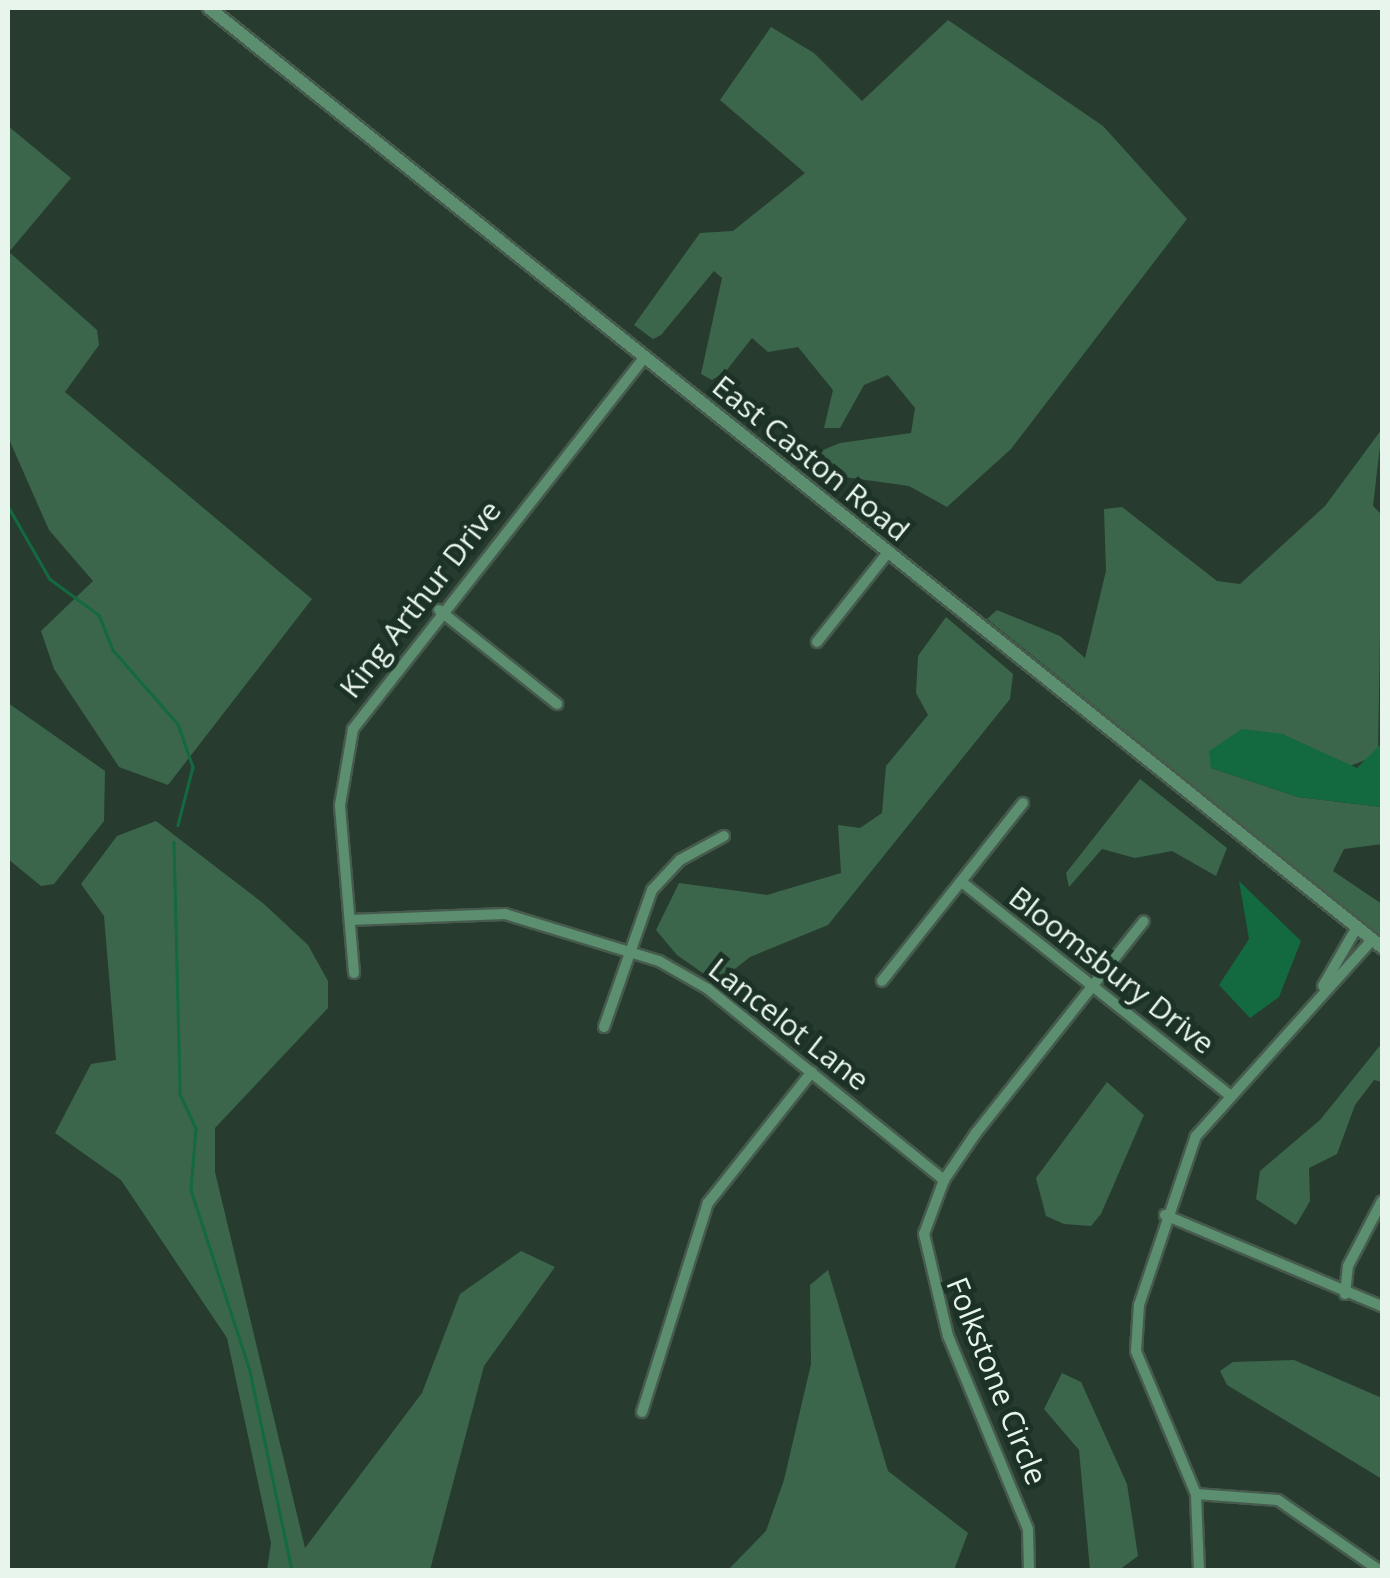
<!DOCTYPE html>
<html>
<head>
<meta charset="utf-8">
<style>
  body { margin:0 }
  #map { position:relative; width:1390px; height:1578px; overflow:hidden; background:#273c2f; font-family:"Open Sans",sans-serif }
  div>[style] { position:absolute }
  .green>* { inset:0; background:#3b664c }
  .water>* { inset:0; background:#136940 }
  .stream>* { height:2.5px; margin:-1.25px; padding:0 1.25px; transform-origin:1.25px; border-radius:1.25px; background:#136940 }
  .roads { filter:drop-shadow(2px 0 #465a4d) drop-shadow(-2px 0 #465a4d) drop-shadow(0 2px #465a4d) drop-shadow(0 -2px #465a4d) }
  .minor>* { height:10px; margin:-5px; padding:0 5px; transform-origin:5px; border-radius:5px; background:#5b8f6f }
  .tertiary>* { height:12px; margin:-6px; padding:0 6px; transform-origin:6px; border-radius:6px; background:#5b8f6f }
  span { translate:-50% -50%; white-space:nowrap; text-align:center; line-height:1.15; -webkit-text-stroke:10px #1d3226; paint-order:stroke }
  .street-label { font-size:30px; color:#e8f5ed }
  .frame { position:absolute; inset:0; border:10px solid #e8f5ed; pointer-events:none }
</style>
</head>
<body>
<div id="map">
  <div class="green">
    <div style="clip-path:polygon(948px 20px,1103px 126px,1187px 219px,1011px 449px,947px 507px,909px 486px,809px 472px,818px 452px,840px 443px,911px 433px,915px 408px,888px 375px,864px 385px,840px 428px,824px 428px,833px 390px,798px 347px,768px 352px,752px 338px,726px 371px,712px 380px,701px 374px,722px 278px,714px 271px,661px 335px,653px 339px,634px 325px,700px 233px,733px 231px,805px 173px,720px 100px,771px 27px,814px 53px,862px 101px)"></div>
    <div style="clip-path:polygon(8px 126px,71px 178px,9px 252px,97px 330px,99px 345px,65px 392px,312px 599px,168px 785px,119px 767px,54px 669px,41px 631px,93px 581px,49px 530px,8px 437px)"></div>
    <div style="clip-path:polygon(1382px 429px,1373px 506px,1382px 515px,1378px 755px,1350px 766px,1282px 734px,1211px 768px,1298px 797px,1382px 807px,1382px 844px,1344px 849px,1333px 871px,1382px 904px,1382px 937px,987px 619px,997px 610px,1060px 636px,1085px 658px,1106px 571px,1104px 509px,1122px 507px,1217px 581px,1240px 584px,1325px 506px)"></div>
    <div style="clip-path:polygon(946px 617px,1013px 674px,1010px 699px,828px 925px,750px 957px,717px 983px,677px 955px,656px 930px,679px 883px,767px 895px,841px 873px,838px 825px,860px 828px,882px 813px,886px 766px,928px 715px,916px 693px,918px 656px)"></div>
    <div style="clip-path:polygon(8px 703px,105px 771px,104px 821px,54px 884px,41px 886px,8px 859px)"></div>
    <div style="clip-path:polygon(1140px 779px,1227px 848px,1216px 876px,1172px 851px,1135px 858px,1102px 849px,1069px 887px,1066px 873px)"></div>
    <div style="clip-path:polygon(156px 821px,264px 904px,308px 945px,328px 981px,328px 1008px,215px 1128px,215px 1172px,305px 1548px,422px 1393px,460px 1294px,521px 1251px,555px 1267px,484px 1366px,430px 1570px,267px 1570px,271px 1543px,227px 1338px,121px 1180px,55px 1133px,91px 1064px,116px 1060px,104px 916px,81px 884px,117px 836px)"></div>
    <div style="clip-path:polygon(1382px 1043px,1382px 1082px,1374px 1080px,1355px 1105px,1337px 1154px,1309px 1168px,1310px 1201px,1296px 1225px,1256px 1199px,1260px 1171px,1320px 1120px)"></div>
    <div style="clip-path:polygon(1107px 1082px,1144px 1115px,1101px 1214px,1091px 1226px,1064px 1224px,1046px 1216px,1036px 1178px)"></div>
    <div style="clip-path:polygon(828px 1270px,888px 1471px,968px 1533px,954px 1570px,728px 1570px,766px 1531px,784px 1480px,811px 1364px,810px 1285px)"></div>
    <div style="clip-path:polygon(1294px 1360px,1382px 1398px,1382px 1479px,1227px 1385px,1220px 1371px,1233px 1362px)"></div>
    <div style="clip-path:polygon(1062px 1373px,1081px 1382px,1127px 1484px,1138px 1556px,1119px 1570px,1090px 1570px,1079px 1450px,1044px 1409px)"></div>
  </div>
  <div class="water">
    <div style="clip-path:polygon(1242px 729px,1282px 734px,1357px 768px,1382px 743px,1382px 807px,1298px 797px,1211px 768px,1209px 751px)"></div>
    <div style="clip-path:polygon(1239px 881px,1301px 941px,1279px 997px,1250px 1018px,1219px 985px,1249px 939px)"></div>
  </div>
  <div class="stream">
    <div style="left:8px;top:506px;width:84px;rotate:60.1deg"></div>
    <div style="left:50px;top:579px;width:61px;rotate:36.3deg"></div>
    <div style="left:99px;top:615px;width:38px;rotate:68deg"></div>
    <div style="left:113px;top:650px;width:98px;rotate:48.7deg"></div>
    <div style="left:178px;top:724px;width:46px;rotate:70.8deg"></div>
    <div style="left:193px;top:767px;width:60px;rotate:104.5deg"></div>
    <div style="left:174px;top:842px;width:252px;rotate:88.6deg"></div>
    <div style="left:180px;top:1094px;width:38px;rotate:65deg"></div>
    <div style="left:196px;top:1129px;width:61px;rotate:94.7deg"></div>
    <div style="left:191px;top:1190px;width:190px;rotate:71.9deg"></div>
    <div style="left:250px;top:1371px;width:203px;rotate:78.1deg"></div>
  </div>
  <div class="roads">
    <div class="minor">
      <div style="left:439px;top:610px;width:151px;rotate:38.5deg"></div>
      <div style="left:817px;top:642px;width:116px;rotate:-51.6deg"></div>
      <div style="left:963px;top:883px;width:342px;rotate:38.5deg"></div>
      <div style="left:350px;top:920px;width:155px;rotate:-2.2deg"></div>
      <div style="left:505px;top:914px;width:161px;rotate:17deg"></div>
      <div style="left:659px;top:961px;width:56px;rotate:29.7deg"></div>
      <div style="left:708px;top:989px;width:304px;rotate:39deg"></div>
      <div style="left:354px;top:973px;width:169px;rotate:-94.8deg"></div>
      <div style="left:340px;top:805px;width:77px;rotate:-80.3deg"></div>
      <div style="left:353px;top:729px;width:474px;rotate:-51.9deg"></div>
      <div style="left:882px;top:981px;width:227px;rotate:-51.6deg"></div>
      <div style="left:1323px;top:986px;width:68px;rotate:-60deg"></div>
      <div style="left:604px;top:1027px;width:145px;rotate:-70.7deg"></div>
      <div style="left:652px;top:890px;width:41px;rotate:-47deg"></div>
      <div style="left:680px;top:860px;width:50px;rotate:-28.6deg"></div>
      <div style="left:1165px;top:1215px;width:235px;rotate:22.8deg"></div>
      <div style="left:1345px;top:1294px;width:28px;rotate:-84deg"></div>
      <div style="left:1348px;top:1266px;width:73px;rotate:-62.4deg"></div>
      <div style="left:642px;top:1412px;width:219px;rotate:-72.5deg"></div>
      <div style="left:708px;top:1203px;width:167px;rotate:-51.6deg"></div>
      <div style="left:1196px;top:1494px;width:82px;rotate:4.2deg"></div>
      <div style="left:1278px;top:1500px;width:123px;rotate:34.7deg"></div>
      <div style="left:1029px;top:1570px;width:41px;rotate:-91.4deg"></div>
      <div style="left:1028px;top:1529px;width:209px;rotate:-112.5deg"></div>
      <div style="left:948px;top:1336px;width:105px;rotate:-103.2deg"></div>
      <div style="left:924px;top:1234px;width:58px;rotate:-69.7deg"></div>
      <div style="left:944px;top:1180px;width:57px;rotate:-55.8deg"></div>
      <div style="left:976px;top:1133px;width:270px;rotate:-51.6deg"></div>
      <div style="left:1199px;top:1570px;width:76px;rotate:-92.3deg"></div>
      <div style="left:1196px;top:1494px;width:155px;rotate:-112.8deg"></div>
      <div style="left:1136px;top:1351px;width:46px;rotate:-86.3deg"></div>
      <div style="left:1139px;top:1305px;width:178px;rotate:-71.4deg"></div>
      <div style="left:1196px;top:1136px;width:265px;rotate:-48.1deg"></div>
    </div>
    <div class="tertiary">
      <div style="left:209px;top:8px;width:1503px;rotate:38.68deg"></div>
    </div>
  </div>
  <div class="street-label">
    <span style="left:811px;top:458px;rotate:39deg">East Caston Road</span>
    <span style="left:420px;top:599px;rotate:-52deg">King Arthur Drive</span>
    <span style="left:1112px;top:970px;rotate:38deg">Bloomsbury Drive</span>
    <span style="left:789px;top:1024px;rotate:38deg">Lancelot Lane</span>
    <span style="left:997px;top:1381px;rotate:68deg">Folkstone Circle</span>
  </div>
  <div class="frame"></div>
</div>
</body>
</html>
